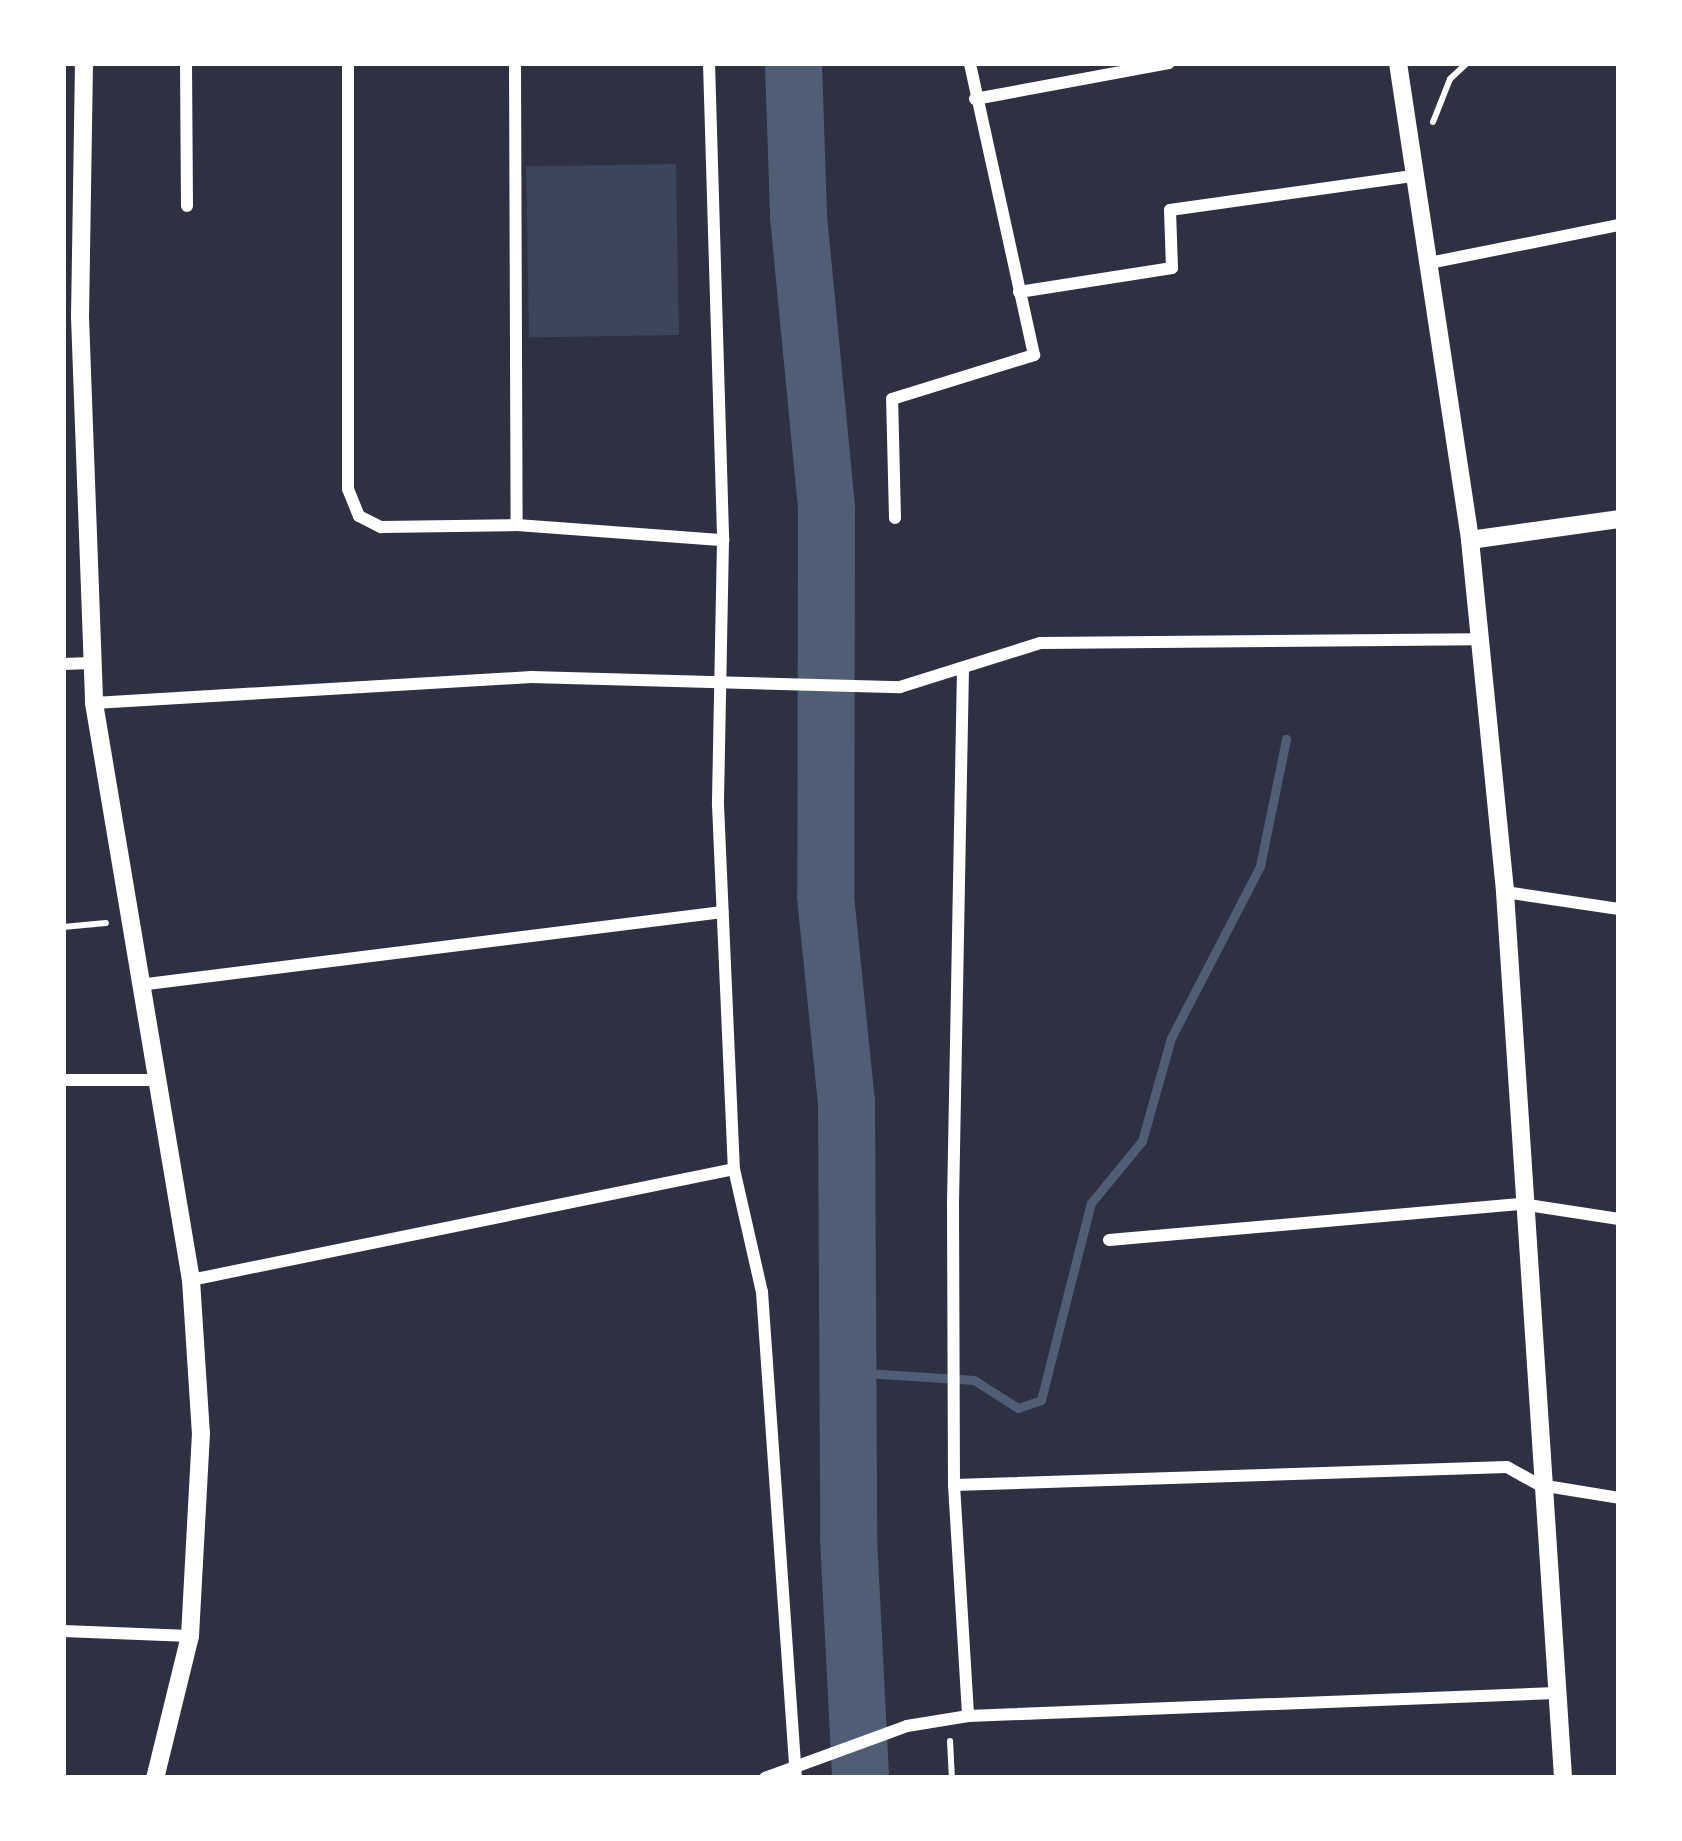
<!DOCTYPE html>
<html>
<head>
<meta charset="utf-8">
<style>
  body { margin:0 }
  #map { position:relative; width:1682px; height:1841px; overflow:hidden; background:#2d3142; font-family:"Golos Text",sans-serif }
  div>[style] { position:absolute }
  .green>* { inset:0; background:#3c4559; transform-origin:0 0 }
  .stream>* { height:9px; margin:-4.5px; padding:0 4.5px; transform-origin:4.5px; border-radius:4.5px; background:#4f5d75 }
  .river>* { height:57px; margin:-28.5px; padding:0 28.5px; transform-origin:28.5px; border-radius:28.5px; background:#4f5d75 }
  .path>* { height:6px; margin:-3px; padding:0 3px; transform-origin:3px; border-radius:3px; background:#fff }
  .minor>* { height:12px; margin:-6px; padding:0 6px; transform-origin:6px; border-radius:6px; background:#fff }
  .tertiary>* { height:18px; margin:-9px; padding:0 9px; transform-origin:9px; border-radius:9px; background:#fff }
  span { translate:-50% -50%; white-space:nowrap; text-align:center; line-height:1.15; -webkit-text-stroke:12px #fff; paint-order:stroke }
  .frame { position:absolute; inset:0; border:66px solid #fff; pointer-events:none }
</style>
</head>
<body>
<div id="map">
  <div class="green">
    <div style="left:676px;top:164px;width:171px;height:150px;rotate:89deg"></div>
  </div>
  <div class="stream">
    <div style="left:850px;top:1372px;width:124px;rotate:3.7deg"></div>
    <div style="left:974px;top:1380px;width:52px;rotate:32.5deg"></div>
    <div style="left:1018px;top:1408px;width:24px;rotate:-19deg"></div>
    <div style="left:1041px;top:1400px;width:203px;rotate:-75.8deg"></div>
    <div style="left:1091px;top:1203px;width:80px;rotate:-50.6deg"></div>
    <div style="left:1142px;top:1141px;width:107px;rotate:-74.3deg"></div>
    <div style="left:1171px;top:1038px;width:194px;rotate:-62.6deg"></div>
    <div style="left:1260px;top:866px;width:130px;rotate:-78.4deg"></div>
  </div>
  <div class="river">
    <div style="left:793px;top:63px;width:153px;rotate:88.1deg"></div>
    <div style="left:798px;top:216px;width:294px;rotate:84.5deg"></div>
    <div style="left:826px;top:509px;width:387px;rotate:90.1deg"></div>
    <div style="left:825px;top:896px;width:207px;rotate:84.2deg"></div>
    <div style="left:846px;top:1102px;width:436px;rotate:89.7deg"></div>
    <div style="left:848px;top:1538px;width:240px;rotate:87.1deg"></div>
  </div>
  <div class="path">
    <div style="left:1433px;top:122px;width:46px;rotate:-68.4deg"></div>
    <div style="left:1450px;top:79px;width:23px;rotate:-43deg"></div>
    <div style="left:63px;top:927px;width:43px;rotate:-5.3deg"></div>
    <div style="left:950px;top:1741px;width:37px;rotate:87deg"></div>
  </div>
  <div class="minor">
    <div style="left:186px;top:63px;width:143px;rotate:89.6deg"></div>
    <div style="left:348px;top:63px;width:426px;rotate:90deg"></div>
    <div style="left:348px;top:489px;width:29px;rotate:68deg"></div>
    <div style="left:359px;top:516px;width:25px;rotate:27deg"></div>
    <div style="left:381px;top:527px;width:136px;rotate:-0.8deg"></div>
    <div style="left:517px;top:525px;width:207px;rotate:4.2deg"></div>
    <div style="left:515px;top:63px;width:462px;rotate:89.8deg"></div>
    <div style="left:709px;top:63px;width:477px;rotate:88.3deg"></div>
    <div style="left:723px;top:540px;width:265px;rotate:91.1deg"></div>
    <div style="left:718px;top:805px;width:364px;rotate:87.5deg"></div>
    <div style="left:734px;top:1169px;width:126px;rotate:77.2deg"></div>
    <div style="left:762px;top:1292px;width:487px;rotate:86deg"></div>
    <div style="left:975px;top:99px;width:197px;rotate:-10.5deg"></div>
    <div style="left:1429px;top:263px;width:194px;rotate:-11.3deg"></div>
    <div style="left:1019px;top:292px;width:155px;rotate:-8.9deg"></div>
    <div style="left:1172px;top:268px;width:58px;rotate:-92deg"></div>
    <div style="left:1170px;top:210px;width:250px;rotate:-8deg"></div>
    <div style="left:895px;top:518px;width:119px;rotate:-91.4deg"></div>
    <div style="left:892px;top:399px;width:149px;rotate:-17.2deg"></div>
    <div style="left:1034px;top:355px;width:299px;rotate:-102.4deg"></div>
    <div style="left:63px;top:664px;width:28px;rotate:-2deg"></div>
    <div style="left:963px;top:668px;width:535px;rotate:91.07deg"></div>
    <div style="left:953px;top:1203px;width:282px;rotate:89.8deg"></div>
    <div style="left:954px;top:1485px;width:231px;rotate:86.5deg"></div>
    <div style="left:94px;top:703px;width:438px;rotate:-3.4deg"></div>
    <div style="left:531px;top:677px;width:369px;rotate:1.6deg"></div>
    <div style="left:900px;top:687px;width:147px;rotate:-17.4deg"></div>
    <div style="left:1040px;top:643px;width:437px;rotate:-0.5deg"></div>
    <div style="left:1505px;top:892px;width:115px;rotate:8.5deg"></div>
    <div style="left:147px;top:984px;width:580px;rotate:-7.13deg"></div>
    <div style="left:63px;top:1080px;width:97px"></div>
    <div style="left:1109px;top:1240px;width:415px;rotate:-5deg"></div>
    <div style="left:1522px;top:1204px;width:98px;rotate:8.8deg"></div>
    <div style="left:191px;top:1280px;width:554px;rotate:-11.55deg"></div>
    <div style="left:954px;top:1485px;width:553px;rotate:-1.86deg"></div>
    <div style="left:1507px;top:1467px;width:38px;rotate:29deg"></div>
    <div style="left:1540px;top:1485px;width:80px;rotate:9.3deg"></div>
    <div style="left:63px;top:1631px;width:127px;rotate:2.3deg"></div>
    <div style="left:765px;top:1778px;width:151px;rotate:-20.1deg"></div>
    <div style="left:907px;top:1726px;width:62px;rotate:-9.3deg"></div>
    <div style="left:968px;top:1716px;width:588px;rotate:-2.24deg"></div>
  </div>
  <div class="tertiary">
    <div style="left:84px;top:63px;width:254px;rotate:90.9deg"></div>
    <div style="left:80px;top:317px;width:386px;rotate:87.9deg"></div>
    <div style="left:94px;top:703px;width:585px;rotate:80.46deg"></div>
    <div style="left:191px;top:1280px;width:153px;rotate:86.3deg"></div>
    <div style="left:201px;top:1433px;width:203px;rotate:93.1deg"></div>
    <div style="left:190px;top:1636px;width:146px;rotate:103.8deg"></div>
    <div style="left:1398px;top:63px;width:482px;rotate:81.4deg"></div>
    <div style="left:1470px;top:540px;width:354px;rotate:84.3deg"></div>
    <div style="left:1505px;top:892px;width:888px;rotate:86.25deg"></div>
    <div style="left:1470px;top:540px;width:150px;rotate:-8deg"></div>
  </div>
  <div class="frame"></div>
</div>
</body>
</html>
